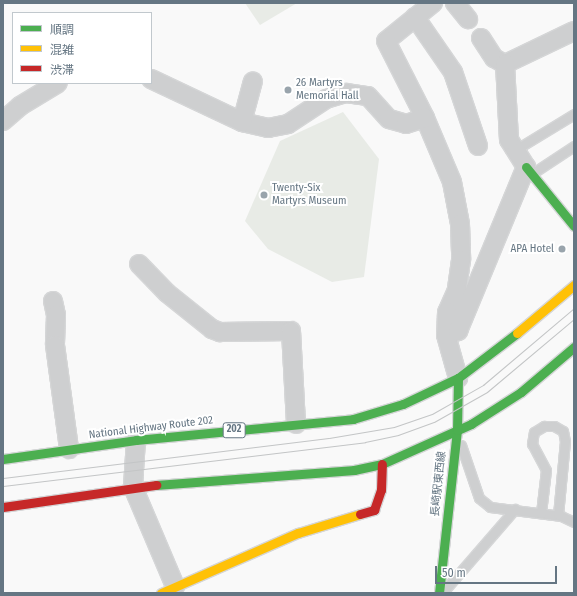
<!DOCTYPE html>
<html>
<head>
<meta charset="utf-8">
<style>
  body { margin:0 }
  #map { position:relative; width:577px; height:596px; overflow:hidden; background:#f9f9f9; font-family:"Fira Sans Condensed","Noto Sans JP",sans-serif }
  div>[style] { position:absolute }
  .green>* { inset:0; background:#e8ebe6 }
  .roads { filter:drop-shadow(1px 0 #d5d6d7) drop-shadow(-1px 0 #d5d6d7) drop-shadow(0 1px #d5d6d7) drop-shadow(0 -1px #d5d6d7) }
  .lane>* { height:9px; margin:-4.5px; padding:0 4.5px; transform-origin:4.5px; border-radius:4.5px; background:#cecfd0 }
  .street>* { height:18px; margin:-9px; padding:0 9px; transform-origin:9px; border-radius:9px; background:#cecfd0 }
  .fast>* { height:9px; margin:-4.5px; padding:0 4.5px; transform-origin:4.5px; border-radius:4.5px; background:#4caf50 }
  .slow>* { height:9px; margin:-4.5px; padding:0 4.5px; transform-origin:4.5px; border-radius:4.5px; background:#ffc107 }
  .jam>* { height:9px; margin:-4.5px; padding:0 4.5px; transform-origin:4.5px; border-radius:4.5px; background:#c62828 }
  .tram>* { height:1px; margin:-0.5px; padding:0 0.5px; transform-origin:0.5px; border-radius:0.5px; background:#c3c5c6 }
  .dots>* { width:11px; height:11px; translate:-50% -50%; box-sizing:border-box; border:2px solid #fff; border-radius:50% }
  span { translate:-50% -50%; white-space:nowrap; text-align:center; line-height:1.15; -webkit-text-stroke:4px #fff; paint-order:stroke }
  .shield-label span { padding:1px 3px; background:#fff; border:1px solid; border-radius:3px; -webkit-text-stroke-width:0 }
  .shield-label { font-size:10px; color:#657683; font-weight:700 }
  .poi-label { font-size:11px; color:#657683 }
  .left { translate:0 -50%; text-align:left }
  .right { translate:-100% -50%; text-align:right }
  .street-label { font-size:11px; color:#657683 }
  .frame { position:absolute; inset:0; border:4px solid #657683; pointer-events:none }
  .legend { position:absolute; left:12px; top:12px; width:140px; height:72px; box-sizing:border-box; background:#fff; border:1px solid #c1c8cd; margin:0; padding:5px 7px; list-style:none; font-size:12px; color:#657683 }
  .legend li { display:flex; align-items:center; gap:8px; height:20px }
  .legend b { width:20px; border:1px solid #c1c8cd }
  .scale { position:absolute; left:435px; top:566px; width:122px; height:18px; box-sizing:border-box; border:2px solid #657683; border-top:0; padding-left:5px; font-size:12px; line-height:14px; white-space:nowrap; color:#657683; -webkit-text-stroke:3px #fff; paint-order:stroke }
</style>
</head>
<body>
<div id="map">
  <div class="green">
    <div style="clip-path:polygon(245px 3px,297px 3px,260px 25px)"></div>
    <div style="clip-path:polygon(343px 112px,379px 159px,364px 277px,332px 282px,268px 249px,245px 221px,280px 141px)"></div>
  </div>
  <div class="roads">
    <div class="lane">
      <div style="left:515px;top:150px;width:69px;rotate:-31.4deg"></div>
      <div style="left:533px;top:173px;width:49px;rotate:-33.4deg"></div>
      <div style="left:461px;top:445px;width:56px;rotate:71.2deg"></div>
      <div style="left:479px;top:498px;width:14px;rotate:39deg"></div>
      <div style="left:490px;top:507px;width:72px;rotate:7.2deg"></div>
      <div style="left:561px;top:516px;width:14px;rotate:25deg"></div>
      <div style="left:541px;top:513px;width:43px;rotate:-83.4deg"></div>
      <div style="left:546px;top:470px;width:30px;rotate:-118deg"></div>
      <div style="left:532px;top:444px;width:12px;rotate:-81deg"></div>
      <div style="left:534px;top:432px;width:12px;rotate:-31deg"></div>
      <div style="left:544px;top:426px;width:10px"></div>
      <div style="left:554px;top:426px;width:10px;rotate:29deg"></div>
      <div style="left:563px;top:431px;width:10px;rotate:79deg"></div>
      <div style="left:565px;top:441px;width:74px;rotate:95.4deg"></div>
      <div style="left:443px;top:592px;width:110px;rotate:-49.1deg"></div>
    </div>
    <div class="street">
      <div style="left:433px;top:3px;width:60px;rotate:141deg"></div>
      <div style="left:386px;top:41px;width:86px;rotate:63.1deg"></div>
      <div style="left:425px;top:118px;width:69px;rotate:67.1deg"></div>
      <div style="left:452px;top:182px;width:43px;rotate:79.2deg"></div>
      <div style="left:460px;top:224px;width:36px;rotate:88deg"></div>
      <div style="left:461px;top:260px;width:30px;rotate:98deg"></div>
      <div style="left:457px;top:290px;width:24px;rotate:114deg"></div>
      <div style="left:447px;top:312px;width:23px;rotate:92deg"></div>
      <div style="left:446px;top:335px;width:45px;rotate:74.4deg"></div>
      <div style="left:455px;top:3px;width:21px;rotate:51deg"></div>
      <div style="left:415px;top:17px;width:67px;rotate:55.4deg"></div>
      <div style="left:453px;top:72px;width:78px;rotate:71.3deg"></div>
      <div style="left:481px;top:38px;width:24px;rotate:57deg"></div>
      <div style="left:494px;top:58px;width:13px;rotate:29deg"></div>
      <div style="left:505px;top:64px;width:76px;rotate:-25.6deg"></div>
      <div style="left:151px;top:79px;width:101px;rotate:25.3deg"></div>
      <div style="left:242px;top:122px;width:27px;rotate:13deg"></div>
      <div style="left:268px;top:128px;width:20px;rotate:-11deg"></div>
      <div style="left:288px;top:124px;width:45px;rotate:-33.3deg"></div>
      <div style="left:326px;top:99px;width:21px;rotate:-17deg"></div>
      <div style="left:346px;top:93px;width:22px;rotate:8deg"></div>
      <div style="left:368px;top:96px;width:31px;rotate:48deg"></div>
      <div style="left:389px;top:119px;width:18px;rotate:16deg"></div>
      <div style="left:406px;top:124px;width:20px;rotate:-18deg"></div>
      <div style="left:3px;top:121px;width:23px;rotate:-41deg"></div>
      <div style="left:20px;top:106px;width:44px;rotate:-31.2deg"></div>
      <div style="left:242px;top:122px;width:42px;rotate:-75deg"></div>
      <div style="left:139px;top:264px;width:40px;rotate:46deg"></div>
      <div style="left:167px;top:293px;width:58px;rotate:38.7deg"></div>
      <div style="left:212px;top:329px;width:9px;rotate:21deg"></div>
      <div style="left:220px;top:332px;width:71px;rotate:-0.8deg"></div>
      <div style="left:291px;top:331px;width:93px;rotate:86.9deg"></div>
      <div style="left:53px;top:301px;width:14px;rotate:78deg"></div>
      <div style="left:56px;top:315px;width:30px;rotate:92deg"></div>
      <div style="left:55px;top:345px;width:105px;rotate:82.3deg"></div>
      <div style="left:446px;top:335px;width:13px;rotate:-18deg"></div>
      <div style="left:458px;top:331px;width:178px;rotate:-67.5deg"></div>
      <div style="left:526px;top:167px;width:32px;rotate:-122deg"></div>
      <div style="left:509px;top:140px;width:76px;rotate:-93deg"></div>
      <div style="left:136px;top:440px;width:47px;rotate:93.7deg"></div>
      <div style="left:133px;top:487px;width:108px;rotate:67deg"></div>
    </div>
    <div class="fast">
      <div style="left:526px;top:167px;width:76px;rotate:50.9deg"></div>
      <div style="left:3px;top:459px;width:134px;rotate:-8.1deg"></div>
      <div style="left:136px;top:440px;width:218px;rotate:-5.5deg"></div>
      <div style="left:353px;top:419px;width:52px;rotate:-16.7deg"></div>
      <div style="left:403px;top:404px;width:61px;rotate:-25.3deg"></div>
      <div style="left:458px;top:378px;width:74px;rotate:-37.3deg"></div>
      <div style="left:156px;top:485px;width:199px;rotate:-4.3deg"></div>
      <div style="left:354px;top:470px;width:29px;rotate:-12deg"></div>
      <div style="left:382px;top:464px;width:98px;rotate:-24.2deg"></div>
      <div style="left:471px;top:424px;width:59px;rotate:-32.6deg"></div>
      <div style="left:521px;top:392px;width:70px;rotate:-40.3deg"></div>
      <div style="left:439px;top:593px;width:164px;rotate:-83.7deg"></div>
      <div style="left:457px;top:430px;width:52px;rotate:-88.9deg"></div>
    </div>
    <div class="slow">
      <div style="left:517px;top:333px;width:75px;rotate:-40.1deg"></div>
      <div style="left:161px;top:593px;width:150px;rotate:-23.7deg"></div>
      <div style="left:298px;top:533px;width:65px;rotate:-17deg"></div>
    </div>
    <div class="jam">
      <div style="left:3px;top:507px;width:155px;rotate:-8.2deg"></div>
      <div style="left:360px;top:514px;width:15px;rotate:-16deg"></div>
      <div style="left:374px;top:510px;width:21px;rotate:-71deg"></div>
      <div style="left:381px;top:490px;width:26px;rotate:-88deg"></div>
    </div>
  </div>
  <div class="tram">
    <div style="left:3px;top:478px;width:328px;rotate:-7deg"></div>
    <div style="left:329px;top:438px;width:66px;rotate:-9.6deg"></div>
    <div style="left:394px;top:427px;width:40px;rotate:-18.9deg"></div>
    <div style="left:432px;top:414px;width:59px;rotate:-29.6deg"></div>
    <div style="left:483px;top:385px;width:119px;rotate:-40.2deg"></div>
    <div style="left:3px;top:486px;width:365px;rotate:-6.9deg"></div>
    <div style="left:365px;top:442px;width:34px;rotate:-12deg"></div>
    <div style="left:398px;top:435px;width:38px;rotate:-20deg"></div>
    <div style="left:434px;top:422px;width:61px;rotate:-29.5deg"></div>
    <div style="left:487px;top:392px;width:114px;rotate:-40deg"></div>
  </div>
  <div class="dots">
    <div style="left:288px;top:90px;background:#99a4ac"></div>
    <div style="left:264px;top:195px;background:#99a4ac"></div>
    <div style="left:562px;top:249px;background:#99a4ac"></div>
  </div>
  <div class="shield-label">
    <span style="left:234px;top:430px">202</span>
  </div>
  <div class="poi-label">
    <span class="left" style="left:296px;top:90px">26 Martyrs<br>Memorial Hall</span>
    <span class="left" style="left:272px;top:195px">Twenty-Six<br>Martyrs Museum</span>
    <span class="right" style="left:554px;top:249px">APA Hotel</span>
  </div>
  <div class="street-label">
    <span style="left:151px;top:428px;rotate:-7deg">National Highway Route 202</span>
    <span style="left:439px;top:484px;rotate:-84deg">長崎駅東西線</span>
  </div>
  <div class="frame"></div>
  <ul class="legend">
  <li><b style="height:5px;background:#4caf50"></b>順調</li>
  <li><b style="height:5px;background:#ffc107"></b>混雑</li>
  <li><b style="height:5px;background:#c62828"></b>渋滞</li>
  </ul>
  <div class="scale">50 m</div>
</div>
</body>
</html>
